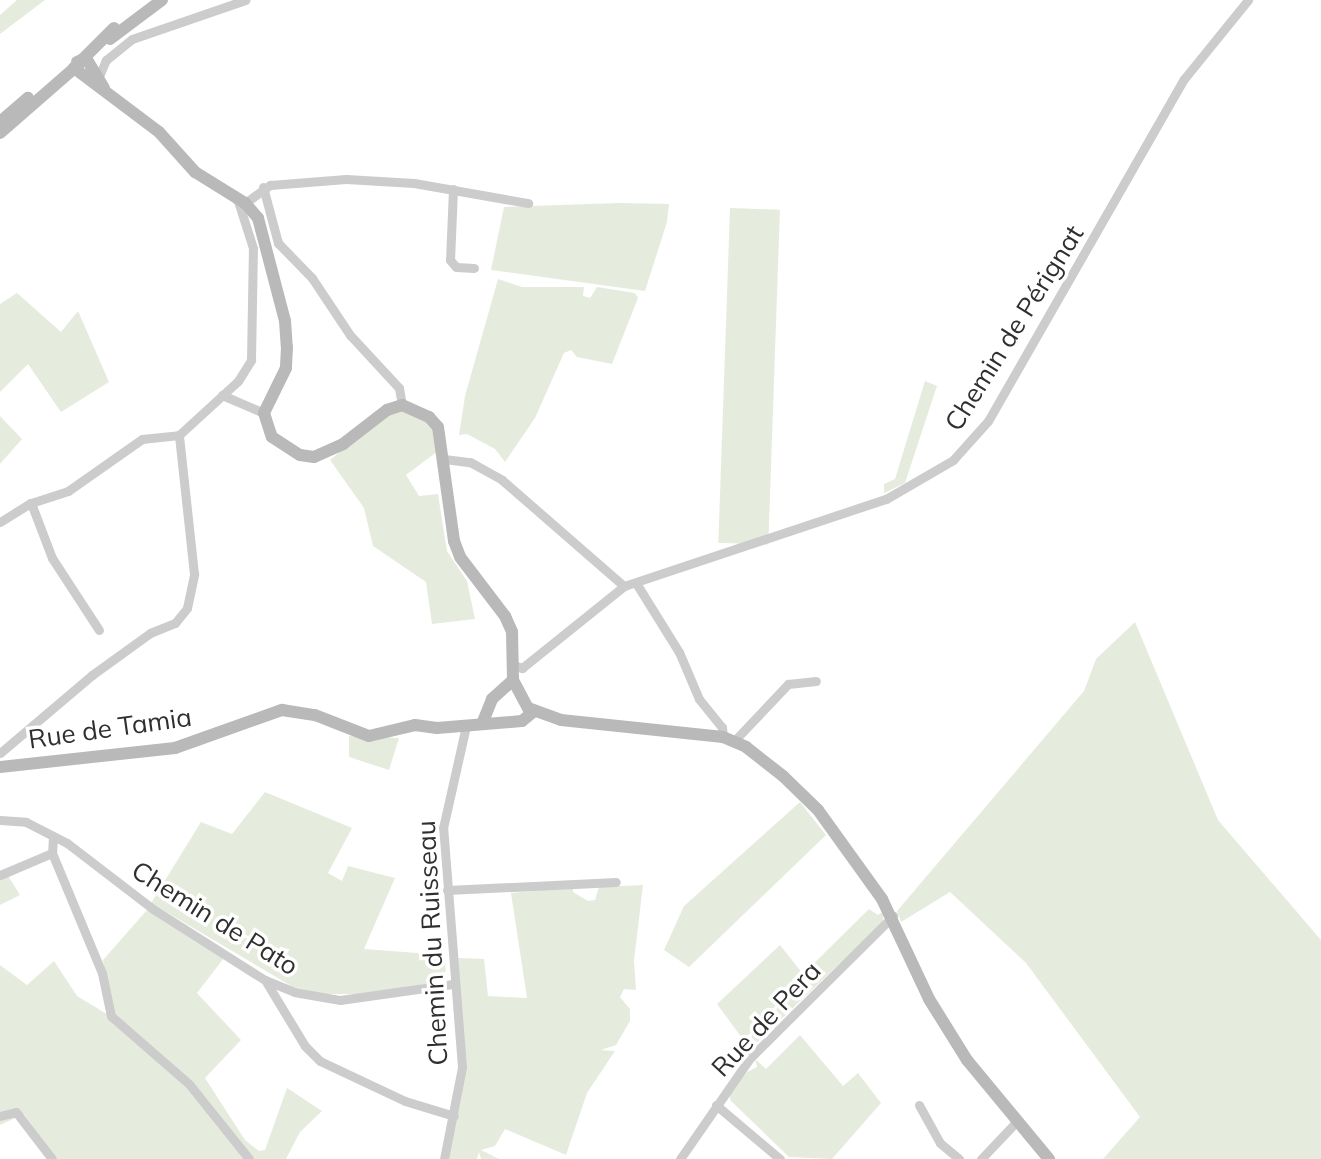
<!DOCTYPE html>
<html>
<head>
<meta charset="utf-8">
<style>
  body { margin:0 }
  #map { position:relative; width:1321px; height:1159px; overflow:hidden; background:#fff; font-family:Mulish,sans-serif }
  div>[style] { position:absolute }
  .green>* { inset:0; background:#e6ecdd; transform-origin:0 0 }
  .street>* { height:9px; margin:-4.5px; padding:0 4.5px; transform-origin:4.5px; border-radius:4.5px; background:#ccc }
  .secondary>* { height:12px; margin:-6px; padding:0 6px; transform-origin:6px; border-radius:6px; background:#b9b9b9 }
  span { translate:-50% -50%; white-space:nowrap; text-align:center; line-height:1.15; -webkit-text-stroke:7px #fff; paint-order:stroke }
  .street-label { font-size:26px; color:#2f2f2f }
</style>
</head>
<body>
<div id="map">
  <div class="green">
    <div style="clip-path:polygon(17px 0,45px 0,0 34px,0 15px)"></div>
    <div style="clip-path:polygon(620px 203px,669px 204px,667px 222px,645px 291px,491px 270px,504px 207px)"></div>
    <div style="left:730px;top:208px;width:50px;height:335px;rotate:2deg"></div>
    <div style="clip-path:polygon(498px 279px,522px 287px,584px 287px,583px 296px,590px 298px,597px 287px,635px 293px,638px 298px,612px 364px,577px 357px,571px 350px,564px 353px,535px 418px,505px 462px,495px 449px,467px 434px,459px 435px,465px 396px)"></div>
    <div style="clip-path:polygon(17px 293px,61px 332px,78px 311px,109px 382px,61px 412px,28px 364px,0 392px,0 304px)"></div>
    <div style="clip-path:polygon(925px 381px,937px 386px,905px 483px,884px 493px,884px 484px,895px 479px)"></div>
    <div style="clip-path:polygon(401px 409px,426px 419px,434px 431px,438px 451px,406px 475px,419px 496px,438px 494px,447px 551px,467px 581px,475px 619px,432px 624px,426px 582px,373px 546px,364px 508px,330px 460px,383px 416px)"></div>
    <div style="clip-path:polygon(0 416px,22px 439px,0 464px)"></div>
    <div style="clip-path:polygon(1135px 622px,1218px 820px,1321px 940px,1321px 1159px,1103px 1159px,1140px 1117px,1026px 963px,950px 892px,901px 922px,897px 911px,1084px 691px,1096px 659px)"></div>
    <div style="clip-path:polygon(349px 736px,399px 738px,389px 770px,349px 757px)"></div>
    <div style="clip-path:polygon(265px 792px,352px 828px,328px 873px,342px 881px,348px 866px,395px 878px,364px 949px,445px 955px,446px 980px,371px 994px,321px 994px,293px 987px,151px 903px,201px 822px,232px 834px)"></div>
    <div style="clip-path:polygon(800px 802px,826px 835px,689px 967px,664px 950px,684px 906px)"></div>
    <div style="clip-path:polygon(7px 874px,20px 895px,0 905px,0 878px)"></div>
    <div style="clip-path:polygon(643px 885px,634px 961px,636px 990px,624px 989px,620px 997px,630px 1009px,630px 1021px,616px 1045px,601px 1050px,615px 1051px,587px 1093px,566px 1155px,505px 1129px,495px 1146px,481px 1150px,499px 1159px,481px 1159px,479px 1152px,477px 1159px,448px 1159px,465px 1068px,458px 958px,484px 959px,488px 996px,527px 998px,511px 893px,573px 887px,573px 892px,588px 901px,595px 900px,599px 887px)"></div>
    <div style="clip-path:polygon(869px 909px,878px 915px,884px 911px,883px 922px,750px 1049px,717px 1004px,780px 945px,803px 974px)"></div>
    <div style="clip-path:polygon(147px 910px,224px 958px,197px 993px,241px 1040px,205px 1078px,245px 1140px,259px 1151px,265px 1150px,287px 1088px,322px 1111px,300px 1132px,286px 1159px,57px 1159px,24px 1114px,0 1125px,0 965px,27px 985px,54px 961px,77px 996px,110px 1016px,103px 960px)"></div>
    <div style="clip-path:polygon(800px 1035px,843px 1086px,858px 1073px,881px 1103px,832px 1159px,789px 1157px,731px 1101px,729px 1095px,747px 1072px,757px 1067px,755px 1059px,766px 1069px)"></div>
  </div>
  <div class="street">
    <div style="left:97px;top:81px;width:23px;rotate:-67deg"></div>
    <div style="left:106px;top:60px;width:33px;rotate:-39deg"></div>
    <div style="left:132px;top:39px;width:120px;rotate:-19deg"></div>
    <div style="left:263px;top:187px;width:58px;rotate:75deg"></div>
    <div style="left:278px;top:243px;width:49px;rotate:45.8deg"></div>
    <div style="left:312px;top:278px;width:69px;rotate:56.3deg"></div>
    <div style="left:350px;top:335px;width:72px;rotate:47.2deg"></div>
    <div style="left:399px;top:388px;width:17px;rotate:80deg"></div>
    <div style="left:453px;top:189px;width:71px;rotate:92.4deg"></div>
    <div style="left:450px;top:260px;width:9px;rotate:49deg"></div>
    <div style="left:456px;top:267px;width:18px;rotate:3deg"></div>
    <div style="left:245px;top:203px;width:31px;rotate:-36deg"></div>
    <div style="left:270px;top:185px;width:76px;rotate:-4.5deg"></div>
    <div style="left:346px;top:179px;width:68px;rotate:3.4deg"></div>
    <div style="left:414px;top:183px;width:116px;rotate:10deg"></div>
    <div style="left:222px;top:395px;width:46px;rotate:23.2deg"></div>
    <div style="left:179px;top:435px;width:80px;rotate:-42.5deg"></div>
    <div style="left:238px;top:381px;width:25px;rotate:-58deg"></div>
    <div style="left:251px;top:360px;width:112px;rotate:-89deg"></div>
    <div style="left:253px;top:248px;width:49px;rotate:-107.7deg"></div>
    <div style="left:444px;top:459px;width:26px;rotate:7deg"></div>
    <div style="left:470px;top:462px;width:37px;rotate:29deg"></div>
    <div style="left:502px;top:480px;width:162px;rotate:41deg"></div>
    <div style="left:31px;top:503px;width:59px;rotate:69.1deg"></div>
    <div style="left:52px;top:558px;width:86px;rotate:56.9deg"></div>
    <div style="left:0;top:522px;width:36px;rotate:-32deg"></div>
    <div style="left:31px;top:503px;width:39px;rotate:-18deg"></div>
    <div style="left:68px;top:491px;width:90px;rotate:-35.1deg"></div>
    <div style="left:142px;top:439px;width:37px;rotate:-6deg"></div>
    <div style="left:636px;top:583px;width:81px;rotate:58.1deg"></div>
    <div style="left:679px;top:652px;width:51px;rotate:66.9deg"></div>
    <div style="left:699px;top:699px;width:36px;rotate:51deg"></div>
    <div style="left:722px;top:727px;width:10px;rotate:84deg"></div>
    <div style="left:514px;top:665px;width:9px;rotate:21deg"></div>
    <div style="left:522px;top:668px;width:131px;rotate:-38.8deg"></div>
    <div style="left:624px;top:586px;width:276px;rotate:-18.4deg"></div>
    <div style="left:886px;top:499px;width:78px;rotate:-30.2deg"></div>
    <div style="left:953px;top:460px;width:52px;rotate:-48.1deg"></div>
    <div style="left:988px;top:421px;width:394px;rotate:-60.2deg"></div>
    <div style="left:1184px;top:79px;width:102px;rotate:-51deg"></div>
    <div style="left:734px;top:741px;width:79px;rotate:-46.5deg"></div>
    <div style="left:788px;top:684px;width:28px;rotate:-6deg"></div>
    <div style="left:0;top:753px;width:121px;rotate:-40.3deg"></div>
    <div style="left:92px;top:675px;width:72px;rotate:-35.9deg"></div>
    <div style="left:150px;top:633px;width:27px;rotate:-22deg"></div>
    <div style="left:175px;top:623px;width:19px;rotate:-51deg"></div>
    <div style="left:187px;top:608px;width:35px;rotate:-78deg"></div>
    <div style="left:194px;top:574px;width:140px;rotate:-96.2deg"></div>
    <div style="left:0;top:820px;width:26px;rotate:4deg"></div>
    <div style="left:26px;top:822px;width:46px;rotate:27.1deg"></div>
    <div style="left:67px;top:843px;width:108px;rotate:37.5deg"></div>
    <div style="left:153px;top:909px;width:133px;rotate:32.4deg"></div>
    <div style="left:265px;top:980px;width:31px;rotate:22deg"></div>
    <div style="left:294px;top:992px;width:47px;rotate:9.9deg"></div>
    <div style="left:340px;top:1000px;width:114px;rotate:-8.1deg"></div>
    <div style="left:53px;top:836px;width:17px;rotate:93deg"></div>
    <div style="left:52px;top:853px;width:130px;rotate:67.4deg"></div>
    <div style="left:102px;top:973px;width:44px;rotate:78.2deg"></div>
    <div style="left:111px;top:1016px;width:103px;rotate:41.1deg"></div>
    <div style="left:189px;top:1084px;width:96px;rotate:51.3deg"></div>
    <div style="left:0;top:875px;width:56px;rotate:-22.9deg"></div>
    <div style="left:447px;top:890px;width:169px;rotate:-2.7deg"></div>
    <div style="left:265px;top:980px;width:77px;rotate:58.8deg"></div>
    <div style="left:305px;top:1046px;width:21px;rotate:45deg"></div>
    <div style="left:320px;top:1061px;width:94px;rotate:25.2deg"></div>
    <div style="left:405px;top:1101px;width:51px;rotate:17deg"></div>
    <div style="left:716px;top:1105px;width:84px;rotate:40.2deg"></div>
    <div style="left:919px;top:1105px;width:43px;rotate:61.1deg"></div>
    <div style="left:940px;top:1143px;width:25px;rotate:40deg"></div>
    <div style="left:0;top:1116px;width:16px;rotate:-14deg"></div>
    <div style="left:16px;top:1112px;width:59px;rotate:52.5deg"></div>
    <div style="left:444px;top:1159px;width:94px;rotate:-78.9deg"></div>
    <div style="left:462px;top:1067px;width:240px;rotate:-94.5deg"></div>
    <div style="left:443px;top:828px;width:105px;rotate:-77.3deg"></div>
    <div style="left:680px;top:1159px;width:123px;rotate:-55.3deg"></div>
    <div style="left:750px;top:1058px;width:202px;rotate:-44.8deg"></div>
    <div style="left:981px;top:1159px;width:54px;rotate:-46.5deg"></div>
  </div>
  <div class="secondary">
    <div style="left:114px;top:28px;width:57px;rotate:135deg"></div>
    <div style="left:74px;top:68px;width:106px;rotate:37deg"></div>
    <div style="left:159px;top:132px;width:54px;rotate:48deg"></div>
    <div style="left:195px;top:172px;width:59px;rotate:31.8deg"></div>
    <div style="left:245px;top:203px;width:20px;rotate:49deg"></div>
    <div style="left:258px;top:218px;width:106px;rotate:75.3deg"></div>
    <div style="left:285px;top:321px;width:26px;rotate:86deg"></div>
    <div style="left:287px;top:347px;width:21px;rotate:93deg"></div>
    <div style="left:286px;top:368px;width:50px;rotate:116.1deg"></div>
    <div style="left:264px;top:413px;width:25px;rotate:72deg"></div>
    <div style="left:272px;top:437px;width:33px;rotate:33deg"></div>
    <div style="left:300px;top:455px;width:14px;rotate:8deg"></div>
    <div style="left:314px;top:457px;width:32px;rotate:-24deg"></div>
    <div style="left:343px;top:444px;width:56px;rotate:-37.7deg"></div>
    <div style="left:387px;top:410px;width:16px;rotate:-18deg"></div>
    <div style="left:402px;top:405px;width:30px;rotate:24deg"></div>
    <div style="left:429px;top:417px;width:13px;rotate:48deg"></div>
    <div style="left:438px;top:427px;width:115px;rotate:82deg"></div>
    <div style="left:454px;top:541px;width:17px;rotate:69deg"></div>
    <div style="left:460px;top:557px;width:74px;rotate:52.7deg"></div>
    <div style="left:505px;top:616px;width:17px;rotate:66deg"></div>
    <div style="left:512px;top:632px;width:48px;rotate:88.8deg"></div>
    <div style="left:513px;top:680px;width:32px;rotate:62deg"></div>
    <div style="left:528px;top:708px;width:35px;rotate:20deg"></div>
    <div style="left:561px;top:720px;width:163px;rotate:6deg"></div>
    <div style="left:723px;top:737px;width:25px;rotate:23deg"></div>
    <div style="left:746px;top:747px;width:47px;rotate:38.1deg"></div>
    <div style="left:783px;top:776px;width:49px;rotate:44.2deg"></div>
    <div style="left:818px;top:810px;width:110px;rotate:54.3deg"></div>
    <div style="left:882px;top:899px;width:110px;rotate:64.8deg"></div>
    <div style="left:929px;top:999px;width:72px;rotate:58.1deg"></div>
    <div style="left:967px;top:1060px;width:129px;rotate:50.4deg"></div>
    <div style="left:110px;top:39px;width:65px;rotate:-36.9deg"></div>
    <div style="left:77px;top:62px;width:10px;rotate:-24deg"></div>
    <div style="left:86px;top:58px;width:35px;rotate:59deg"></div>
    <div style="left:0;top:122px;width:37px;rotate:-41deg"></div>
    <div style="left:0;top:133px;width:105px;rotate:-41.1deg"></div>
    <div style="left:482px;top:724px;width:27px;rotate:-68deg"></div>
    <div style="left:492px;top:699px;width:28px;rotate:-42deg"></div>
    <div style="left:0;top:767px;width:176px;rotate:-6.2deg"></div>
    <div style="left:175px;top:748px;width:114px;rotate:-19.6deg"></div>
    <div style="left:282px;top:710px;width:33px;rotate:9deg"></div>
    <div style="left:315px;top:715px;width:58px;rotate:21.3deg"></div>
    <div style="left:369px;top:736px;width:47px;rotate:-13.4deg"></div>
    <div style="left:415px;top:725px;width:22px;rotate:8deg"></div>
    <div style="left:437px;top:728px;width:85px;rotate:-4.7deg"></div>
    <div style="left:522px;top:721px;width:14px;rotate:-39deg"></div>
  </div>
  <div class="street-label">
    <span style="left:1014px;top:328px;rotate:-58deg">Chemin de Pérignat</span>
    <span style="left:110px;top:728px;rotate:-8deg">Rue de Tamia</span>
    <span style="left:215px;top:918px;rotate:32deg">Chemin de Pato</span>
    <span style="left:432px;top:943px;rotate:-93deg">Chemin du Ruisseau</span>
    <span style="left:766px;top:1019px;rotate:-47deg">Rue de Pera</span>
  </div>
</div>
</body>
</html>
